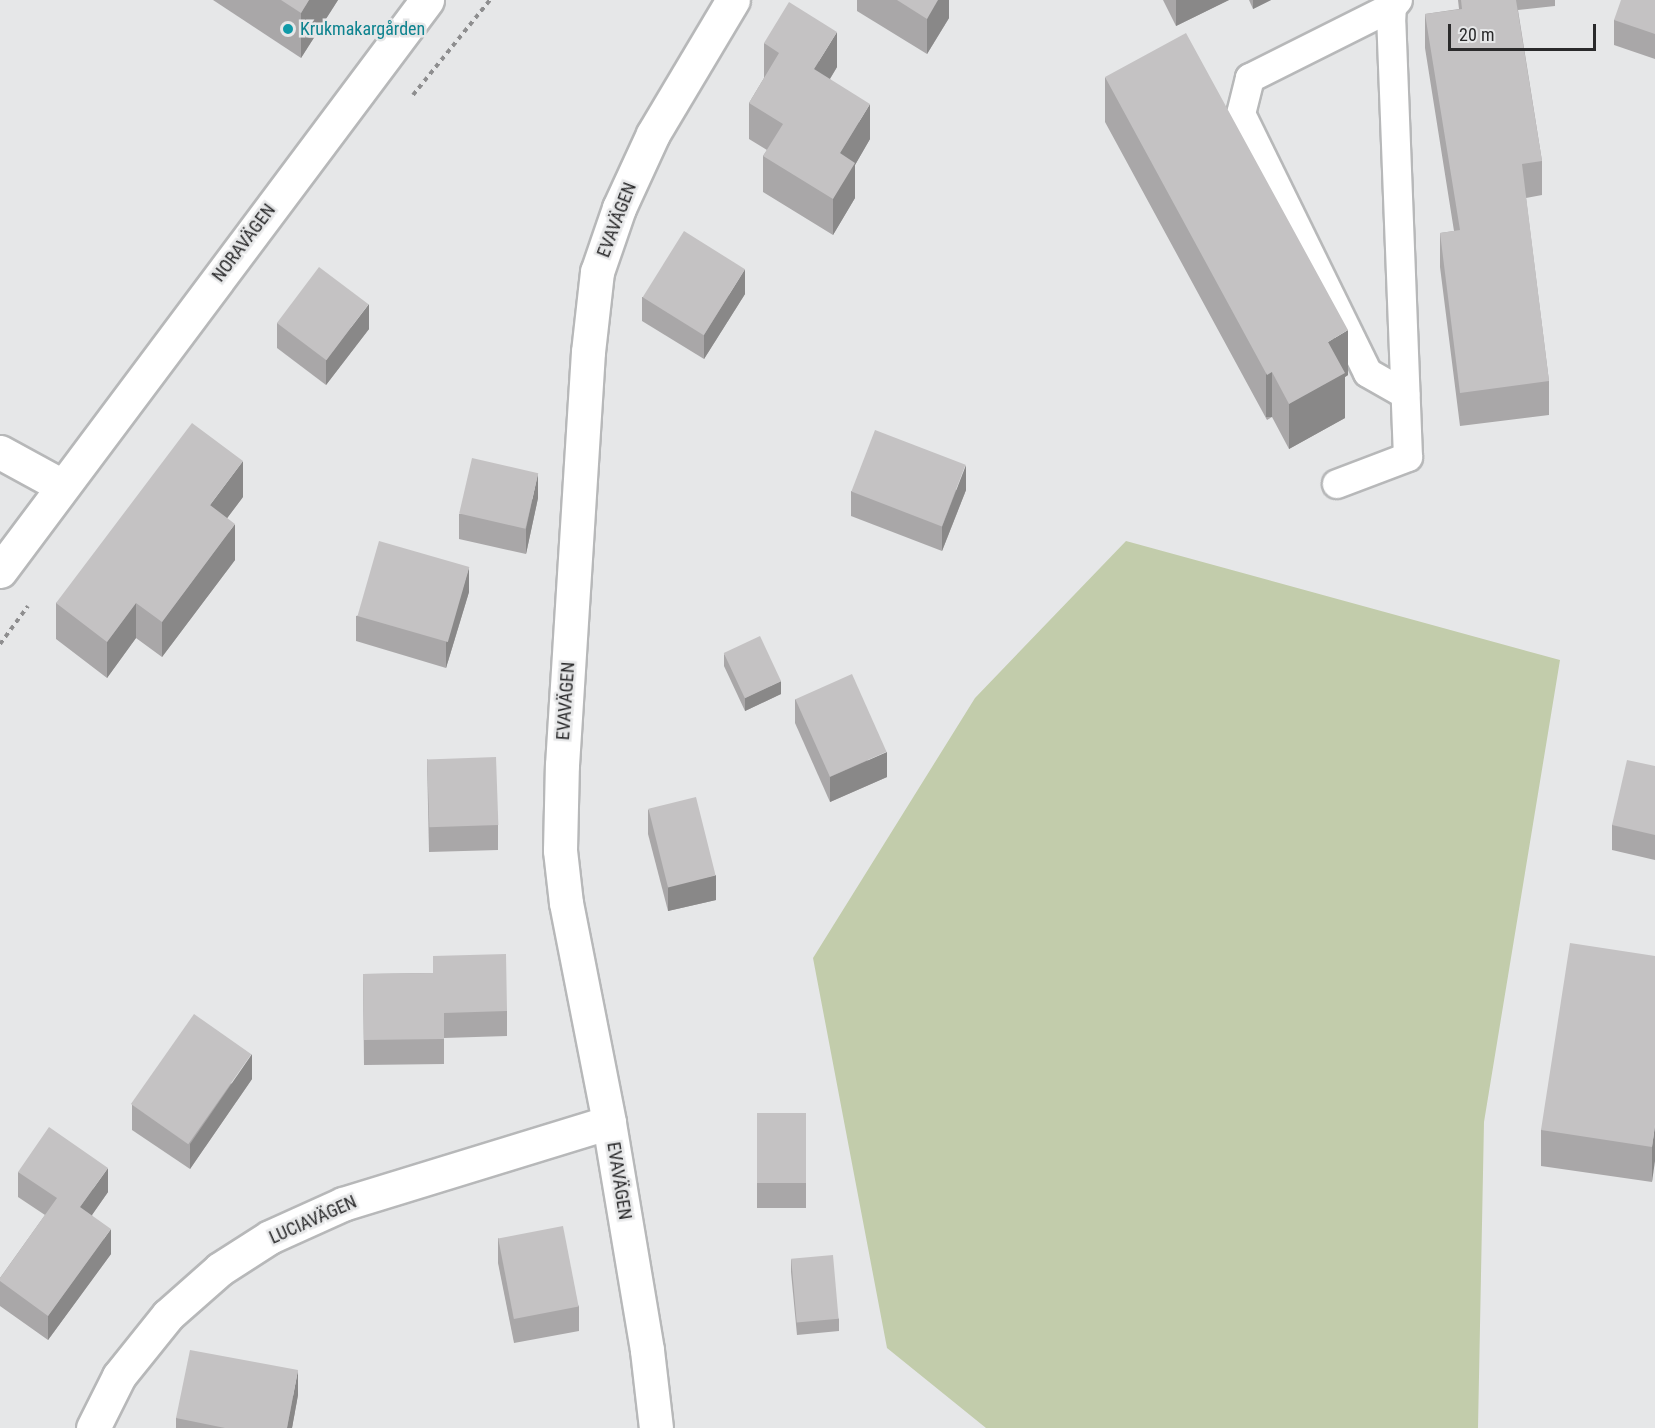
<!DOCTYPE html>
<html>
<head>
<meta charset="utf-8">
<style>
  body { margin:0 }
  #map { position:relative; width:1655px; height:1428px; overflow:hidden; background:#e6e7e8; font-family:"Roboto Condensed",sans-serif }
  div>[style] { position:absolute }
  .green>* { inset:0; background:#c2ccab }
  .path>* { height:4px; margin-top:-2px; transform-origin:0; background:repeating-linear-gradient(90deg,#8e8e8f 0 4.5px,transparent 0 9px) }
  .roads { filter:drop-shadow(2px 0 #b7b8b9) drop-shadow(-2px 0 #b7b8b9) drop-shadow(0 2px #b7b8b9) drop-shadow(0 -2px #b7b8b9) }
  .lane>* { height:28px; margin:-14px; padding:0 14px; transform-origin:14px; border-radius:14px; background:#fff }
  .street>* { height:33px; margin:-16.5px; padding:0 16.5px; transform-origin:16.5px; border-radius:16.5px; background:#fff }
  .secondary>* { height:33px; margin:-16.5px; padding:0 16.5px; transform-origin:16.5px; border-radius:16.5px; background:#fff }
  .wall>* { inset:0; background:#a9a7a8; transform-origin:0 0 }
  .shaded-wall>* { inset:0; background:#898888; transform-origin:0 0 }
  .building>* { inset:0; background:#c4c2c3; transform-origin:0 0 }
  .dots>* { width:16px; height:16px; translate:-50% -50%; box-sizing:border-box; border:3px solid #e6e7e8; border-radius:50% }
  span { translate:-50% -50%; white-space:nowrap; text-align:center; line-height:1.15; -webkit-text-stroke:5px #e6e7e8; paint-order:stroke }
  .culture-label { font-size:18px; color:#0d838f }
  .left { translate:0 -50%; text-align:left }
  .street-label { font-size:18px; color:#2a2a2b }
  .scale { position:absolute; left:1448px; top:24px; width:148px; height:27px; box-sizing:border-box; border:3px solid #2a2a2b; border-top:0; padding-left:8px; font-size:18px; line-height:21px; white-space:nowrap; color:#2a2a2b; -webkit-text-stroke:4px #e6e7e8; paint-order:stroke }
</style>
</head>
<body>
<div id="map">
  <div class="green">
    <div style="clip-path:polygon(1126px 541px,1560px 660px,1484px 1122px,1478px 1428px,986px 1428px,887px 1348px,813px 958px,975px 698px)"></div>
  </div>
  <div class="path">
    <div style="left:413px;top:95px;width:122px;rotate:-51deg"></div>
    <div style="left:0;top:644px;width:47px;rotate:-53.6deg"></div>
  </div>
  <div class="roads">
    <div class="lane">
      <div style="left:1392px;top:7px;width:159px;rotate:153.4deg"></div>
      <div style="left:1250px;top:78px;width:37px;rotate:104deg"></div>
      <div style="left:1241px;top:114px;width:288px;rotate:63.9deg"></div>
      <div style="left:1368px;top:373px;width:43px;rotate:29.6deg"></div>
      <div style="left:1337px;top:484px;width:76px;rotate:-20.8deg"></div>
      <div style="left:1408px;top:457px;width:433px;rotate:-92.2deg"></div>
      <div style="left:1391px;top:24px;width:17px;rotate:-87deg"></div>
      <div style="left:1392px;top:7px;width:9px;rotate:-49deg"></div>
    </div>
    <div class="street">
      <div style="left:0;top:452px;width:71px;rotate:28.7deg"></div>
      <div style="left:93px;top:1428px;width:58px;rotate:-63.4deg"></div>
      <div style="left:119px;top:1376px;width:78px;rotate:-51.2deg"></div>
      <div style="left:168px;top:1315px;width:69px;rotate:-41.5deg"></div>
      <div style="left:220px;top:1269px;width:59px;rotate:-32.6deg"></div>
      <div style="left:270px;top:1237px;width:80px;rotate:-24.3deg"></div>
      <div style="left:343px;top:1204px;width:278px;rotate:-17.1deg"></div>
      <div style="left:656px;top:1428px;width:79px;rotate:-96.6deg"></div>
      <div style="left:647px;top:1350px;width:231px;rotate:-99.5deg"></div>
      <div style="left:609px;top:1122px;width:223px;rotate:-101.1deg"></div>
      <div style="left:566px;top:903px;width:53px;rotate:-96.5deg"></div>
      <div style="left:560px;top:850px;width:85px;rotate:-88.7deg"></div>
      <div style="left:562px;top:765px;width:414px;rotate:-86.4deg"></div>
      <div style="left:588px;top:352px;width:81px;rotate:-83.6deg"></div>
      <div style="left:597px;top:272px;width:68px;rotate:-71deg"></div>
      <div style="left:619px;top:208px;width:81px;rotate:-65.3deg"></div>
      <div style="left:653px;top:134px;width:156px;rotate:-59.2deg"></div>
    </div>
    <div class="secondary">
      <div style="left:0;top:571px;width:713px;rotate:-53.21deg"></div>
    </div>
  </div>
  <div class="wall">
    <div style="clip-path:polygon(213px 0,338px 0,301px 58px)"></div>
    <div style="clip-path:polygon(857px 0,949px 0,949px 18px,927px 54px,857px 11px)"></div>
    <div style="clip-path:polygon(1163px 0,1229px 0,1176px 26px)"></div>
    <div style="clip-path:polygon(1249px 0,1271px 0,1253px 9px)"></div>
    <div style="clip-path:polygon(1458px 0,1555px 0,1555px 6px,1518px 10px,1542px 161px,1542px 195px,1526px 198px,1549px 381px,1549px 415px,1460px 426px,1440px 267px,1440px 233px,1454px 231px,1425px 48px,1425px 14px,1459px 9px)"></div>
    <div style="clip-path:polygon(1655px 0,1655px 59px,1614px 45px,1614px 20px)"></div>
    <div style="clip-path:polygon(764px 43px,837px 67px,830px 79px,870px 139px,855px 165px,855px 198px,833px 235px,763px 192px,763px 156px,767px 150px,749px 139px,749px 103px,764px 78px)"></div>
    <div style="clip-path:polygon(1105px 77px,1348px 375px,1345px 377px,1345px 418px,1289px 449px,1272px 417px,1267px 420px,1105px 122px)"></div>
    <div style="clip-path:polygon(745px 294px,704px 359px,642px 321px,642px 297px)"></div>
    <div style="clip-path:polygon(277px 323px,369px 329px,326px 385px,277px 348px)"></div>
    <div style="clip-path:polygon(966px 490px,942px 551px,851px 516px,851px 491px)"></div>
    <div style="clip-path:polygon(243px 497px,227px 518px,235px 560px,162px 657px,136px 638px,107px 678px,56px 639px,56px 603px)"></div>
    <div style="clip-path:polygon(538px 498px,526px 554px,459px 539px,459px 514px)"></div>
    <div style="clip-path:polygon(469px 592px,446px 668px,356px 641px,356px 616px)"></div>
    <div style="clip-path:polygon(724px 654px,781px 694px,745px 711px,724px 666px)"></div>
    <div style="clip-path:polygon(795px 699px,887px 777px,830px 802px,795px 723px)"></div>
    <div style="clip-path:polygon(427px 759px,498px 825px,498px 850px,429px 852px)"></div>
    <div style="clip-path:polygon(1655px 766px,1655px 860px,1612px 850px,1612px 825px)"></div>
    <div style="clip-path:polygon(648px 809px,716px 900px,668px 911px,648px 834px)"></div>
    <div style="clip-path:polygon(1655px 956px,1652px 1182px,1541px 1166px,1541px 1130px)"></div>
    <div style="clip-path:polygon(433px 973px,507px 1011px,507px 1036px,444px 1038px,444px 1064px,364px 1065px,363px 974px)"></div>
    <div style="clip-path:polygon(252px 1079px,190px 1169px,132px 1130px,132px 1105px)"></div>
    <div style="left:757px;top:1113px;width:49px;height:95px"></div>
    <div style="clip-path:polygon(18px 1172px,108px 1192px,92px 1215px,111px 1254px,48px 1340px,0 1306px,0 1278px,45px 1215px,18px 1197px)"></div>
    <div style="clip-path:polygon(498px 1238px,579px 1306px,579px 1331px,514px 1343px,498px 1263px)"></div>
    <div style="clip-path:polygon(791px 1259px,839px 1319px,839px 1331px,797px 1335px,791px 1272px)"></div>
    <div style="clip-path:polygon(298px 1395px,292px 1428px,176px 1428px,176px 1418px)"></div>
  </div>
  <div class="shaded-wall">
    <div style="clip-path:polygon(309px 0,338px 0,301px 58px,301px 13px)"></div>
    <div style="clip-path:polygon(934px 0,949px 0,949px 18px,927px 54px,927px 19px)"></div>
    <div style="clip-path:polygon(1176px 0,1229px 0,1176px 26px)"></div>
    <div style="clip-path:polygon(1253px 0,1271px 0,1253px 9px)"></div>
    <div style="clip-path:polygon(837px 32px,837px 67px,814px 105px,814px 69px)"></div>
    <div style="clip-path:polygon(870px 104px,870px 139px,855px 165px,855px 198px,833px 235px,833px 199px,840px 153px)"></div>
    <div style="clip-path:polygon(745px 269px,745px 294px,704px 359px,704px 335px)"></div>
    <div style="clip-path:polygon(369px 304px,369px 329px,326px 385px,326px 360px)"></div>
    <div style="clip-path:polygon(1348px 330px,1348px 375px,1345px 377px,1345px 418px,1289px 449px,1289px 404px,1328px 342px)"></div>
    <div style="left:1272px;top:372px;width:45px;height:6px;rotate:90deg"></div>
    <div style="clip-path:polygon(243px 461px,243px 497px,210px 541px,210px 505px)"></div>
    <div style="clip-path:polygon(966px 465px,966px 490px,942px 551px,942px 527px)"></div>
    <div style="clip-path:polygon(538px 473px,538px 498px,526px 554px,526px 529px)"></div>
    <div style="clip-path:polygon(235px 524px,235px 560px,162px 657px,162px 622px)"></div>
    <div style="clip-path:polygon(469px 567px,469px 592px,446px 668px,446px 643px)"></div>
    <div style="clip-path:polygon(136px 603px,136px 638px,107px 678px,107px 642px)"></div>
    <div style="clip-path:polygon(781px 681px,781px 694px,745px 711px,745px 698px)"></div>
    <div style="clip-path:polygon(887px 752px,887px 777px,830px 802px,830px 777px)"></div>
    <div style="clip-path:polygon(716px 875px,716px 900px,668px 911px,668px 886px)"></div>
    <div style="clip-path:polygon(252px 1054px,252px 1079px,190px 1169px,190px 1144px)"></div>
    <div style="clip-path:polygon(1655px 1125px,1655px 1161px,1652px 1182px,1652px 1147px)"></div>
    <div style="clip-path:polygon(108px 1168px,108px 1192px,80px 1232px,80px 1207px)"></div>
    <div style="clip-path:polygon(111px 1229px,111px 1254px,48px 1340px,48px 1316px)"></div>
    <div style="clip-path:polygon(298px 1370px,298px 1395px,292px 1428px,287px 1428px)"></div>
  </div>
  <div class="building">
    <div style="clip-path:polygon(281px 0,309px 0,301px 13px)"></div>
    <div style="clip-path:polygon(897px 0,938px 0,927px 19px)"></div>
    <div style="clip-path:polygon(1461px 0,1516px 0,1542px 161px,1522px 164px,1549px 381px,1460px 393px,1440px 233px,1460px 230px,1425px 14px,1462px 9px)"></div>
    <div style="clip-path:polygon(1621px 0,1655px 0,1655px 34px,1614px 20px)"></div>
    <div style="clip-path:polygon(789px 2px,837px 32px,814px 69px,870px 104px,840px 153px,855px 163px,833px 199px,763px 156px,783px 124px,749px 103px,779px 53px,764px 43px)"></div>
    <div style="clip-path:polygon(1186px 33px,1348px 330px,1328px 342px,1345px 373px,1289px 404px,1272px 372px,1267px 375px,1105px 77px)"></div>
    <div style="left:684px;top:231px;width:72px;height:78px;rotate:32deg"></div>
    <div style="left:319px;top:267px;width:62px;height:70px;rotate:37deg"></div>
    <div style="clip-path:polygon(192px 423px,243px 461px,210px 505px,235px 524px,162px 622px,136px 603px,107px 642px,56px 603px)"></div>
    <div style="left:875px;top:430px;width:97px;height:66px;rotate:21deg"></div>
    <div style="left:472px;top:458px;width:68px;height:57px;rotate:13deg"></div>
    <div style="left:379px;top:541px;width:94px;height:78px;rotate:16deg"></div>
    <div style="left:760px;top:636px;width:50px;height:40px;rotate:65deg"></div>
    <div style="left:852px;top:674px;width:85px;height:62px;rotate:66deg"></div>
    <div style="left:496px;top:757px;width:68px;height:69px;rotate:88deg"></div>
    <div style="clip-path:polygon(1627px 760px,1655px 766px,1655px 835px,1612px 825px)"></div>
    <div style="left:696px;top:797px;width:81px;height:49px;rotate:76deg"></div>
    <div style="clip-path:polygon(1570px 943px,1655px 956px,1655px 1125px,1652px 1147px,1541px 1130px)"></div>
    <div style="clip-path:polygon(506px 954px,507px 1011px,444px 1013px,444px 1039px,364px 1040px,363px 974px,433px 973px,433px 956px)"></div>
    <div style="left:194px;top:1014px;width:70px;height:110px;rotate:35deg"></div>
    <div style="left:757px;top:1113px;width:49px;height:70px"></div>
    <div style="clip-path:polygon(49px 1127px,108px 1168px,80px 1207px,111px 1229px,48px 1316px,0 1281px,0 1278px,57px 1198px,18px 1172px)"></div>
    <div style="left:563px;top:1226px;width:82px;height:66px;rotate:79deg"></div>
    <div style="left:833px;top:1255px;width:64px;height:42px;rotate:85deg"></div>
    <div style="clip-path:polygon(190px 1350px,298px 1370px,287px 1428px,225px 1428px,176px 1418px)"></div>
  </div>
  <div class="dots">
    <div style="left:288px;top:29px;background:#0f9aa8"></div>
  </div>
  <div class="culture-label">
    <span class="left" style="left:300px;top:29px">Krukmakargården</span>
  </div>
  <div class="street-label">
    <span style="left:617px;top:220px;rotate:-69deg">EVAVÄGEN</span>
    <span style="left:244px;top:243px;rotate:-53deg">NORAVÄGEN</span>
    <span style="left:566px;top:701px;rotate:-86deg">EVAVÄGEN</span>
    <span style="left:619px;top:1181px;rotate:81deg">EVAVÄGEN</span>
    <span style="left:313px;top:1220px;rotate:-24deg">LUCIAVÄGEN</span>
  </div>
  <div class="scale">20 m</div>
</div>
</body>
</html>
